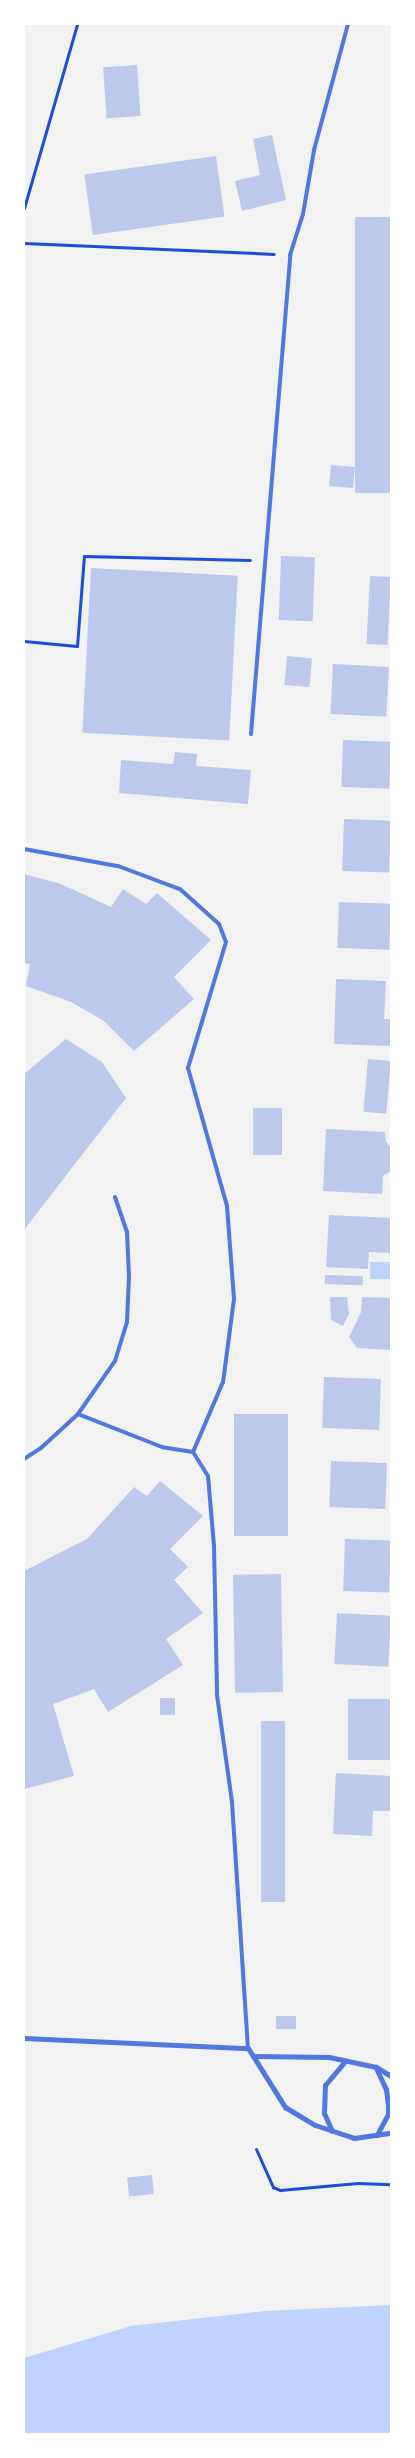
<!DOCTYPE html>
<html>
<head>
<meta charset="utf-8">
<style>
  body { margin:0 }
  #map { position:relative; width:415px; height:2458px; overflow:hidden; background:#f2f2f2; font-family:"Roboto Condensed",sans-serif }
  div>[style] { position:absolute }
  .water>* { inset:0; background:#bfd3fe; transform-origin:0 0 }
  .building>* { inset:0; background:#bdc9ec; transform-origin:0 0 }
  .path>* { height:3px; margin:-1.5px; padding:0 1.5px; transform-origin:1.5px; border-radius:1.5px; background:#1d4ed8 }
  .service>* { height:4px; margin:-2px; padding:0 2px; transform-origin:2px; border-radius:2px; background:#5277de }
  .minor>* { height:5px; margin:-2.5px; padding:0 2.5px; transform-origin:2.5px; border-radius:2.5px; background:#5277de }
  span { translate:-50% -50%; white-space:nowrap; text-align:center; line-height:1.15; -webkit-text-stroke:5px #fff; paint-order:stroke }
  .frame { position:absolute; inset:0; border:25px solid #fff; pointer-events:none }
</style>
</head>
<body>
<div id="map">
  <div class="water">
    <div style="left:370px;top:1262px;width:21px;height:17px"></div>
    <div style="clip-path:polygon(391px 2305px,391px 2434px,24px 2434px,24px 2358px,131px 2326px,265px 2311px)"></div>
  </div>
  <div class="building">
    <div style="left:137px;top:65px;width:51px;height:34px;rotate:86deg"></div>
    <div style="clip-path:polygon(272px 135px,286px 200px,242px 211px,235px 181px,260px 175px,253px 139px)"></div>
    <div style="left:216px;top:156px;width:61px;height:133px;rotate:82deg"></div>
    <div style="left:391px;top:217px;width:276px;height:36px;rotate:90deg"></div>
    <div style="left:331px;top:465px;width:24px;height:21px;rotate:5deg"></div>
    <div style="left:281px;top:556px;width:34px;height:64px;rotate:2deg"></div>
    <div style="left:91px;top:568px;width:147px;height:165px;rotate:3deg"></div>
    <div style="left:370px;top:576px;width:21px;height:68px;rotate:3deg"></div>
    <div style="left:287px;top:656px;width:25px;height:29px;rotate:5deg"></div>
    <div style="left:333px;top:664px;width:56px;height:50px;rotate:3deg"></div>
    <div style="left:343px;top:740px;width:48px;height:47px;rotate:2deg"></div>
    <div style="clip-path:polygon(175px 752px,197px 754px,196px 766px,251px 770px,248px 804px,119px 793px,121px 760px,173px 764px)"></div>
    <div style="left:344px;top:819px;width:47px;height:52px;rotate:2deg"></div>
    <div style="clip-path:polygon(24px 874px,61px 884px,111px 907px,123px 889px,146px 904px,157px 893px,211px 940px,174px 977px,194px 999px,134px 1051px,104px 1021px,71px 1002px,26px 986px,30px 964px,24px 963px)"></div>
    <div style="left:339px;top:902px;width:52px;height:46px;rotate:2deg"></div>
    <div style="clip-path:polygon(336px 979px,386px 981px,384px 1019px,391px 1019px,391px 1046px,334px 1044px)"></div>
    <div style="clip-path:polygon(66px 1039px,102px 1062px,126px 1098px,24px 1230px,24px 1074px)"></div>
    <div style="left:368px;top:1059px;width:23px;height:53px;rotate:5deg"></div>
    <div style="left:253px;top:1108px;width:29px;height:47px"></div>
    <div style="clip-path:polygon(326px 1129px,385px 1132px,386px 1142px,391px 1147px,391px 1171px,383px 1176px,382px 1194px,323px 1191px)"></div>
    <div style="clip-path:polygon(329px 1215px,391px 1218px,391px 1253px,369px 1252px,368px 1269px,326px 1267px)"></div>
    <div style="left:325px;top:1275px;width:38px;height:9px;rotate:2deg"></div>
    <div style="clip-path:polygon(330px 1297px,347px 1297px,349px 1314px,343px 1326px,331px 1320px)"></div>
    <div style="clip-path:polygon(362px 1297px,391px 1298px,391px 1350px,357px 1348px,349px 1337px,361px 1312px)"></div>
    <div style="left:324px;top:1377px;width:57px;height:51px;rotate:2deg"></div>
    <div style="left:234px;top:1414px;width:54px;height:122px"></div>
    <div style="left:331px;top:1461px;width:56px;height:46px;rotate:2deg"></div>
    <div style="clip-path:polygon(160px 1481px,203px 1516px,170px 1549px,188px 1567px,174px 1580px,203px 1613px,166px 1639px,183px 1665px,108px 1712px,94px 1689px,53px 1704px,74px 1776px,24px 1789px,24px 1571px,87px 1539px,134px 1487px,147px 1496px)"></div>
    <div style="left:345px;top:1539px;width:46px;height:52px;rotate:2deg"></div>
    <div style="left:281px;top:1574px;width:118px;height:48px;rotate:89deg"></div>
    <div style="left:337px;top:1613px;width:54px;height:51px;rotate:3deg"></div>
    <div style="left:160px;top:1698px;width:15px;height:17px"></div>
    <div style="left:348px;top:1699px;width:43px;height:61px"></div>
    <div style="left:261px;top:1721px;width:24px;height:181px"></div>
    <div style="clip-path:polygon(336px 1773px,391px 1776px,391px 1811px,373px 1811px,372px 1836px,333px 1834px)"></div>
    <div style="left:296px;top:2016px;width:13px;height:20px;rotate:90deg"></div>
    <div style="left:152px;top:2175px;width:19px;height:25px;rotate:84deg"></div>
  </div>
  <div class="path">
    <div style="left:24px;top:208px;width:191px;rotate:-73.9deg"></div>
    <div style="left:24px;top:243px;width:250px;rotate:2.5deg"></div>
    <div style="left:24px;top:641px;width:53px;rotate:5.4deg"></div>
    <div style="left:77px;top:646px;width:90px;rotate:-85.6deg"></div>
    <div style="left:84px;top:556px;width:166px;rotate:1.4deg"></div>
    <div style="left:256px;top:2149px;width:42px;rotate:65.9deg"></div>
    <div style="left:273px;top:2187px;width:8px;rotate:23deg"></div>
    <div style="left:280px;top:2190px;width:78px;rotate:-5.1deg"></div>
    <div style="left:358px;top:2183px;width:33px;rotate:2deg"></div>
  </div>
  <div class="service">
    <div style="left:251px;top:734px;width:481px;rotate:-85.3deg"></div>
    <div style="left:290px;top:255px;width:43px;rotate:-72.4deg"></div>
    <div style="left:303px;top:214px;width:65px;rotate:-80.2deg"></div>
    <div style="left:314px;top:150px;width:131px;rotate:-74.9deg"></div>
    <div style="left:24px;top:849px;width:96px;rotate:10.3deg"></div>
    <div style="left:118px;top:866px;width:66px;rotate:20.4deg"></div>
    <div style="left:180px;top:889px;width:52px;rotate:41.9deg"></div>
    <div style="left:219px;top:924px;width:19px;rotate:69deg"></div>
    <div style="left:226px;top:942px;width:132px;rotate:106.8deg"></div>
    <div style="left:188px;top:1068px;width:143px;rotate:74.2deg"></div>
    <div style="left:227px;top:1206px;width:93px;rotate:85.7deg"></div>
    <div style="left:234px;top:1299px;width:84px;rotate:97.5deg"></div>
    <div style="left:223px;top:1382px;width:76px;rotate:113.2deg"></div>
    <div style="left:193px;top:1452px;width:31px;rotate:-171deg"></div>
    <div style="left:162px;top:1447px;width:90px;rotate:-158.6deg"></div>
    <div style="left:193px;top:1452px;width:28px;rotate:58deg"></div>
    <div style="left:208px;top:1476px;width:70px;rotate:85.1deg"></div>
    <div style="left:214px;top:1546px;width:149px;rotate:88.8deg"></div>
    <div style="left:217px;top:1695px;width:108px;rotate:82deg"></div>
    <div style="left:232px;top:1802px;width:247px;rotate:86.3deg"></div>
    <div style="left:24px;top:1459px;width:20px;rotate:-33deg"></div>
    <div style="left:41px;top:1448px;width:50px;rotate:-42.6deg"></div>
    <div style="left:78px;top:1414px;width:65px;rotate:-55.1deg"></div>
    <div style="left:115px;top:1361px;width:41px;rotate:-72.9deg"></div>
    <div style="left:127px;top:1322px;width:45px;rotate:-87.5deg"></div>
    <div style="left:129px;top:1277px;width:45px;rotate:-92.5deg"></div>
    <div style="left:127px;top:1232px;width:37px;rotate:-109deg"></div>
  </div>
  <div class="minor">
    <div style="left:24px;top:2038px;width:224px;rotate:2.6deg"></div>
    <div style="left:248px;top:2048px;width:70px;rotate:57.9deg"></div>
    <div style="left:285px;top:2107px;width:35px;rotate:31deg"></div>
    <div style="left:315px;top:2125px;width:41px;rotate:18.4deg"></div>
    <div style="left:354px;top:2138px;width:37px;rotate:-8deg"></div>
    <div style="left:253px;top:2056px;width:76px;rotate:0.8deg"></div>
    <div style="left:329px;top:2057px;width:48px;rotate:12deg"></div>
    <div style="left:376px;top:2067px;width:17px;rotate:31deg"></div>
    <div style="left:376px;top:2068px;width:23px;rotate:65deg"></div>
    <div style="left:386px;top:2089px;width:17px;rotate:83deg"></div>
    <div style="left:388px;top:2106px;width:8px;rotate:90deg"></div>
    <div style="left:388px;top:2114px;width:24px;rotate:118deg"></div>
    <div style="left:332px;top:2131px;width:20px;rotate:-114deg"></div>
    <div style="left:324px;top:2113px;width:28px;rotate:-88deg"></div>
    <div style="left:325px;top:2085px;width:30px;rotate:-50deg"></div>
  </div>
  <div class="frame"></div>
</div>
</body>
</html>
